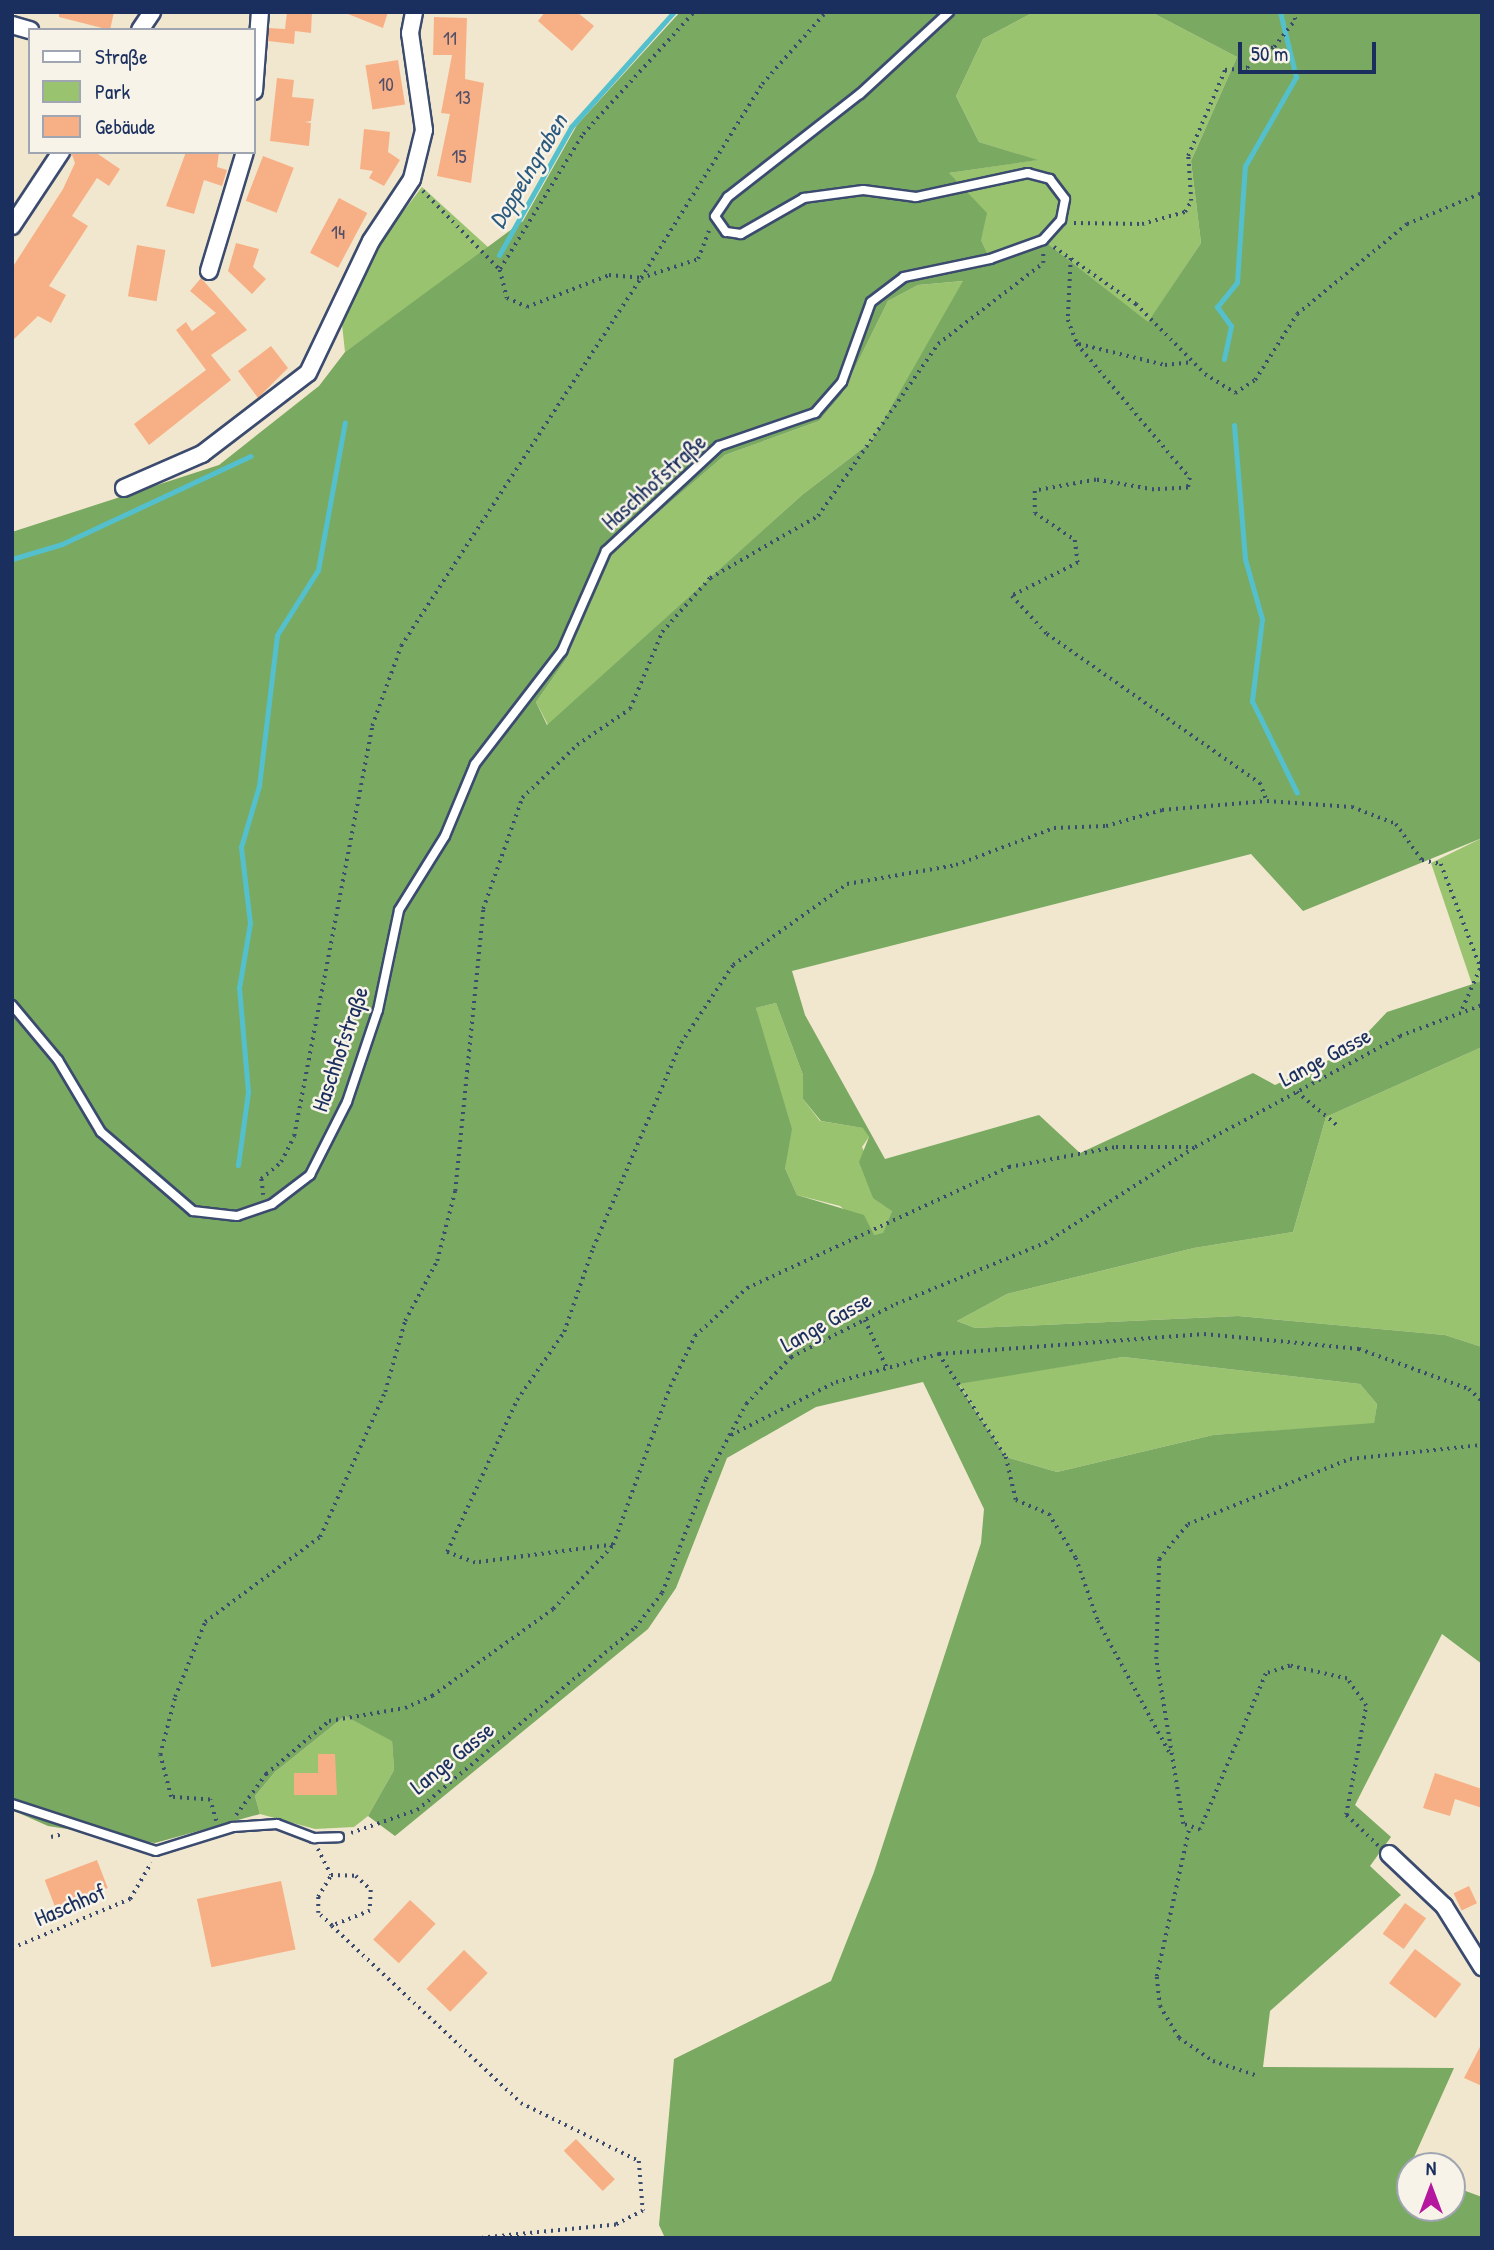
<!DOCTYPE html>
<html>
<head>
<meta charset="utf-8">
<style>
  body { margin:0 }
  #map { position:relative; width:1494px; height:2250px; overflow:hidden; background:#f1e7ce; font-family:"Patrick Hand",sans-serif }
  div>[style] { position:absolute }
  .green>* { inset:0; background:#99c36f }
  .forest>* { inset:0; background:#7aa962 }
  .stream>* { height:5px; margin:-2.5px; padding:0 2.5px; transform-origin:2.5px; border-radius:2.5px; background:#54c0cd }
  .building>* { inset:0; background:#f7b086; transform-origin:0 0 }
  .path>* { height:3.5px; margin-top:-1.75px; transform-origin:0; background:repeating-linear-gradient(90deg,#3b4b6f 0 2px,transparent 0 7px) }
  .roads { filter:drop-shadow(2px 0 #3b4b6f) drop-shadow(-2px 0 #3b4b6f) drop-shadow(0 2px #3b4b6f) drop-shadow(0 -2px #3b4b6f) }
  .lane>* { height:8px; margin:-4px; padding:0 4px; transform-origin:4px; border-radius:4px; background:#fff }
  .street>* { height:16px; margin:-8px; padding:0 8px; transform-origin:8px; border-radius:8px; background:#fff }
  span { translate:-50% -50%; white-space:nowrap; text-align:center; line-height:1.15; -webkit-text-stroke:5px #f7f3e8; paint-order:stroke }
  .number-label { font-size:19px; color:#524f68 }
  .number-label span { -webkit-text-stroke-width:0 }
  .street-label { font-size:23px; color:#1b2f5e }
  .water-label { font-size:24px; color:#2c5a7f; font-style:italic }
  .frame { position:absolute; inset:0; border:14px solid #1b2f5e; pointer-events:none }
  .legend { position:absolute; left:28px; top:28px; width:228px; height:126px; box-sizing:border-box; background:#f7f3e8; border:2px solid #9fa5b1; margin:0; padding:9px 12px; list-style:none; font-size:21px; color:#1b2f5e }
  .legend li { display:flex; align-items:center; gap:14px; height:35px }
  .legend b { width:35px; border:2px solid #9fa5b1 }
  .north { position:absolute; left:1396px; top:2152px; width:70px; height:70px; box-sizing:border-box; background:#f7f3e8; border:2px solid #9fa5b1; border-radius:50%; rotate:0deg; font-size:19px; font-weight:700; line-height:28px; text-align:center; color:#1b2f5e }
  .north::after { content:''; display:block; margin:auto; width:24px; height:32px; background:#b5179e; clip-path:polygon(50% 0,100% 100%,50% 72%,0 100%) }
  .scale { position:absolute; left:1238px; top:42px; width:138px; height:32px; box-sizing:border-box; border:4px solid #1b2f5e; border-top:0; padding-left:9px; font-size:21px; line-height:24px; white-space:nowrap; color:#1b2f5e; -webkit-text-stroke:5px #f7f3e8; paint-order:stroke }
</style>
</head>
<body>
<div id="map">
  <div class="green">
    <div style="clip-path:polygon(1034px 12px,1151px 12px,1237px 57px,1191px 161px,1201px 243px,1148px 323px,1043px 240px,990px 259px,949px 173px,1036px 160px,979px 142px,956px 96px,983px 39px)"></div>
    <div style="clip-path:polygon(422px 187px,489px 248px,345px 352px,341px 315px,375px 248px)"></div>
    <div style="clip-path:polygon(964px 281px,871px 442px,802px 495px,548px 725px,536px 702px,567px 658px,614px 551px,725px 455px,819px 421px,842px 394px,888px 301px,918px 285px)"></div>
    <div style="clip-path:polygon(1482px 838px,1482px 981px,1473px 987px,1431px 863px)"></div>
    <div style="clip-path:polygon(776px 1003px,803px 1075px,803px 1099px,820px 1121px,864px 1128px,869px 1137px,862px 1147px,892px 1211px,883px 1234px,874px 1235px,840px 1206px,797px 1195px,785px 1168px,786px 1141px,756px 1008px)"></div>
    <div style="clip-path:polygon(1482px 1047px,1482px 1347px,1445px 1335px,1238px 1316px,975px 1328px,957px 1321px,1007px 1294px,1194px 1248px,1293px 1232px,1326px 1117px)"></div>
    <div style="clip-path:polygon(1123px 1357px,1360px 1384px,1377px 1404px,1374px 1424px,1213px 1435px,1057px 1472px,1006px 1457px,958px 1383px)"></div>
    <div style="clip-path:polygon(345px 1716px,392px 1740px,394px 1770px,368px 1816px,354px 1827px,315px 1829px,260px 1814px,255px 1796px,275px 1772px)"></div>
  </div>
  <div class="forest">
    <div style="clip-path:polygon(evenodd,680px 12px,1034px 12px,983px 39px,956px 96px,979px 142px,1038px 160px,949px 173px,987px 213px,981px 240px,990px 259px,1043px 240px,1148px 322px,1201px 243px,1191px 161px,1237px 57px,1151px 12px,1482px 12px,1482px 838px,1303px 911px,1251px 854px,792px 971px,805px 1015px,885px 1159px,1039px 1115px,1080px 1153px,1253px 1073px,1275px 1085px,1351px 1050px,1387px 1012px,1482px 981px,1482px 1047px,1326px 1117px,1293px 1232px,1194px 1248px,1007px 1294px,957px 1321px,975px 1328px,1238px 1316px,1445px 1335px,1482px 1347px,1482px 1664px,1442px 1634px,1355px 1805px,1391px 1837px,1370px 1866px,1401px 1895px,1270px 2011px,1263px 2067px,1454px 2068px,1410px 2166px,1410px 2208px,1452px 2208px,1452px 2186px,1482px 2197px,1482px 2238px,665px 2238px,659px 2225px,674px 2059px,831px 1981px,874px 1872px,981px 1543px,984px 1509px,923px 1382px,816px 1407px,727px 1458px,676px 1588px,648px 1629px,395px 1836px,368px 1816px,394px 1770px,392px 1741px,345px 1716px,275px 1772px,255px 1796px,260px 1814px,155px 1843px,48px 1826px,12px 1810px,12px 532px,219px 465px,319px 386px,345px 352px,523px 221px,577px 125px,680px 12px,963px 281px,871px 442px,802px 495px,547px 725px,536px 702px,567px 658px,614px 551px,725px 455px,819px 421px,842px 394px,888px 301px,918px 285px,963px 281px,680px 12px,776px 1003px,803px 1075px,803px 1099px,821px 1121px,863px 1128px,869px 1137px,859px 1162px,873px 1198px,892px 1211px,883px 1233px,874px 1235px,864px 1215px,797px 1195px,785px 1168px,792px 1129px,756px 1008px,776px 1003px,680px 12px,1123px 1357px,1360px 1384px,1377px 1404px,1374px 1423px,1213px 1435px,1057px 1472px,1006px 1457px,958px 1384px,1123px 1357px)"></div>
  </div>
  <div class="stream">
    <div style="left:499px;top:255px;width:147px;rotate:-60.6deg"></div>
    <div style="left:571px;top:127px;width:154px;rotate:-48.2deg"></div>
    <div style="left:1224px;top:359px;width:34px;rotate:-78deg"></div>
    <div style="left:1231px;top:326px;width:24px;rotate:-126deg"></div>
    <div style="left:1217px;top:307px;width:32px;rotate:-51deg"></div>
    <div style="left:1237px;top:282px;width:116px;rotate:-86.1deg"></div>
    <div style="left:1245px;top:166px;width:103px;rotate:-60.2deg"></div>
    <div style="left:1296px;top:77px;width:67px;rotate:-103.8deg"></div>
    <div style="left:1234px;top:425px;width:134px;rotate:85.3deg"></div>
    <div style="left:1245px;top:559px;width:62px;rotate:74.2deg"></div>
    <div style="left:1262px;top:619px;width:83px;rotate:97deg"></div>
    <div style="left:1252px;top:701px;width:102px;rotate:63.9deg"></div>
    <div style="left:12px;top:559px;width:52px;rotate:-16.7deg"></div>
    <div style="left:62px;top:544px;width:208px;rotate:-25deg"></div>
    <div style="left:238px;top:1165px;width:74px;rotate:-82.2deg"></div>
    <div style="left:248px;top:1092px;width:104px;rotate:-94.9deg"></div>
    <div style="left:239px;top:988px;width:66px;rotate:-80.4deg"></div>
    <div style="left:250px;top:923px;width:77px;rotate:-96.8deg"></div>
    <div style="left:241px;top:847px;width:64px;rotate:-73.6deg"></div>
    <div style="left:259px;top:786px;width:152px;rotate:-83.2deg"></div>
    <div style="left:277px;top:635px;width:77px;rotate:-57.8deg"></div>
    <div style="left:318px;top:570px;width:150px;rotate:-79.7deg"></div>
  </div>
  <div class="building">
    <div style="clip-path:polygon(59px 12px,114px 12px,110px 30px,59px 17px)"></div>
    <div style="clip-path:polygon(287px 12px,312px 12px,311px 33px,295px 31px,294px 44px,268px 41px,269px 28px,285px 29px)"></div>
    <div style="clip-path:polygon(343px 12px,388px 12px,383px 28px)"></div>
    <div style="clip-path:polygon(545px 12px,577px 12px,594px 26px,572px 51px,538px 21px)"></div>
    <div style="clip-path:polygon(434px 17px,467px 18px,465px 79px,484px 83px,471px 183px,437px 176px,450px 114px,441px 113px,452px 55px,433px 55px)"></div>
    <div style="left:398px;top:60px;width:45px;height:33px;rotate:81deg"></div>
    <div style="clip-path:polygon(277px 78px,294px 80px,292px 97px,314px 99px,311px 121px,305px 122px,311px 123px,309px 146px,270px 141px)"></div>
    <div style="clip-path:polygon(364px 129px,390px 132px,388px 152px,400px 160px,384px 186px,369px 178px,373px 171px,360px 169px)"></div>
    <div style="clip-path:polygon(71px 152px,95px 152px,120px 169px,109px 186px,97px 178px,72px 216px,88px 226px,49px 286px,66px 295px,51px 323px,38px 316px,12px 341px,12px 268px,63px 189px,75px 163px)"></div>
    <div style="clip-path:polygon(186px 152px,219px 152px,217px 167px,227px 170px,222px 186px,204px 180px,194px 214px,166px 206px)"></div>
    <div style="left:263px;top:156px;width:33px;height:48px;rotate:21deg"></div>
    <div style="left:339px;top:198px;width:32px;height:62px;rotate:28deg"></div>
    <div style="clip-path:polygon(236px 243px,259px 249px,253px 267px,266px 279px,252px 294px,228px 271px)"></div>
    <div style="left:137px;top:245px;width:29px;height:52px;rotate:10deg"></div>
    <div style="clip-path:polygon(201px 278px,247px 330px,211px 355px,231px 380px,149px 445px,134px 424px,206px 370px,176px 330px,186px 322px,192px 331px,216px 313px,190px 291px)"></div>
    <div style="clip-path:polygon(271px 346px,288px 368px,258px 398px,238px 371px)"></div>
    <div style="clip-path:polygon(318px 1754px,335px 1754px,337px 1795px,294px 1795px,294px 1773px,318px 1773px)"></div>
    <div style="clip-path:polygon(1435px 1773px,1482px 1789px,1482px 1808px,1455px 1799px,1450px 1816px,1423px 1808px)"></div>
    <div style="left:97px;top:1860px;width:30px;height:56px;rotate:69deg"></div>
    <div style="left:281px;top:1881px;width:70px;height:86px;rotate:78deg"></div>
    <div style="left:1469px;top:1886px;width:19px;height:17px;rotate:65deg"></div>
    <div style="left:410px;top:1900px;width:35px;height:54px;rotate:43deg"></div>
    <div style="left:1405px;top:1903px;width:26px;height:38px;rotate:36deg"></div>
    <div style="left:1415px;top:1949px;width:58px;height:43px;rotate:37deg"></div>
    <div style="left:464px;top:1950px;width:33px;height:54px;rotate:44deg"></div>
    <div style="clip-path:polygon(1482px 2043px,1482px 2086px,1464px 2078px)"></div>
    <div style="left:576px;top:2139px;width:56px;height:17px;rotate:46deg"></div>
  </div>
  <div class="path">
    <div style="left:423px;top:191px;width:110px;rotate:45.7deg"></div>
    <div style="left:500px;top:270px;width:29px;rotate:76deg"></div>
    <div style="left:507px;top:298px;width:22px;rotate:24deg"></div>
    <div style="left:527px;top:307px;width:88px;rotate:-21.3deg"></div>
    <div style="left:609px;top:275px;width:32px;rotate:5deg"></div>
    <div style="left:641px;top:278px;width:229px;rotate:-58deg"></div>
    <div style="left:762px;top:84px;width:96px;rotate:-48.4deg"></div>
    <div style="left:1074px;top:223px;width:68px;rotate:0.8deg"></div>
    <div style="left:1142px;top:224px;width:45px;rotate:-15.6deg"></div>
    <div style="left:1185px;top:212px;width:13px;rotate:-61deg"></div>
    <div style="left:1191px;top:201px;width:45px;rotate:-93.8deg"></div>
    <div style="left:1188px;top:156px;width:94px;rotate:-66.7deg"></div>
    <div style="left:1225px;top:70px;width:22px;rotate:-5deg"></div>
    <div style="left:1247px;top:68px;width:19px;rotate:-54deg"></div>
    <div style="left:1258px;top:53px;width:17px;rotate:-21deg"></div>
    <div style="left:1274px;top:47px;width:34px;rotate:-52deg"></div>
    <div style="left:1295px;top:20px;width:8px;rotate:-104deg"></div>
    <div style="left:1054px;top:247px;width:100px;rotate:34.8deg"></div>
    <div style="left:1136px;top:304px;width:98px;rotate:45.4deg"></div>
    <div style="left:1205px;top:374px;width:36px;rotate:32deg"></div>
    <div style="left:1235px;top:393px;width:24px;rotate:-33deg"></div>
    <div style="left:1255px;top:380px;width:78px;rotate:-57.5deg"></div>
    <div style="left:1297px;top:314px;width:142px;rotate:-39.3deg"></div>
    <div style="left:1407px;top:224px;width:81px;rotate:-22.5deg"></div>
    <div style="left:1071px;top:258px;width:62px;rotate:92.8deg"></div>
    <div style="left:1068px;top:320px;width:26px;rotate:69deg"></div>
    <div style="left:1077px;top:344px;width:175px;rotate:49.9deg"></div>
    <div style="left:1190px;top:478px;width:10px;rotate:101deg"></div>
    <div style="left:1188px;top:488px;width:34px;rotate:177deg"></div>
    <div style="left:1154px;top:490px;width:59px;rotate:-170.2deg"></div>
    <div style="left:1096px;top:480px;width:62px;rotate:169.8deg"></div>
    <div style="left:1035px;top:491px;width:22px;rotate:90deg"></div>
    <div style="left:1035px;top:513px;width:48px;rotate:34deg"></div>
    <div style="left:1075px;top:540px;width:23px;rotate:83deg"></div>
    <div style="left:1078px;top:563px;width:74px;rotate:153.4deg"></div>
    <div style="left:1012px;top:596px;width:52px;rotate:47.4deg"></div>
    <div style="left:1047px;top:634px;width:260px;rotate:35deg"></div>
    <div style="left:1260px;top:783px;width:19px;rotate:69deg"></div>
    <div style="left:500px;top:269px;width:158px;rotate:-58.4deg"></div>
    <div style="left:583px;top:134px;width:165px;rotate:-47.7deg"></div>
    <div style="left:1079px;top:344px;width:89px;rotate:13.7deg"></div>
    <div style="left:1165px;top:365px;width:28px;rotate:-6deg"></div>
    <div style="left:1462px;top:1009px;width:47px;rotate:-66.2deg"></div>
    <div style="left:1297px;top:1092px;width:53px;rotate:39.7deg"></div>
    <div style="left:263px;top:1195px;width:16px;rotate:-97deg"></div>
    <div style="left:261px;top:1179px;width:26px;rotate:-40deg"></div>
    <div style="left:281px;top:1162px;width:29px;rotate:-63deg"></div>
    <div style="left:294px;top:1136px;width:417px;rotate:-79.2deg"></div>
    <div style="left:372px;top:726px;width:85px;rotate:-70.1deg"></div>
    <div style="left:401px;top:646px;width:439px;rotate:-56.9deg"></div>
    <div style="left:641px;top:278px;width:60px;rotate:-18.4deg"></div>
    <div style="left:698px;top:259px;width:30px;rotate:-69deg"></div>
    <div style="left:865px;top:1320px;width:53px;rotate:65.4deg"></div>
    <div style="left:939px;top:1354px;width:123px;rotate:57deg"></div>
    <div style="left:1006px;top:1457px;width:44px;rotate:76.9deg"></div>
    <div style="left:1016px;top:1500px;width:36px;rotate:23deg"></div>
    <div style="left:1049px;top:1514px;width:52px;rotate:58.5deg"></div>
    <div style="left:1076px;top:1558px;width:67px;rotate:70.8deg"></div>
    <div style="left:1098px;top:1621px;width:149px;rotate:61.5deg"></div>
    <div style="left:731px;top:1435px;width:118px;rotate:-26.8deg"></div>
    <div style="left:836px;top:1382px;width:107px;rotate:-15.2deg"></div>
    <div style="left:939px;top:1354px;width:266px;rotate:-4.3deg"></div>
    <div style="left:1204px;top:1334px;width:156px;rotate:5.5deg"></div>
    <div style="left:1359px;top:1349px;width:117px;rotate:20deg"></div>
    <div style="left:1469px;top:1389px;width:18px;rotate:43deg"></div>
    <div style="left:613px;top:1545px;width:139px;rotate:172.6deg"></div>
    <div style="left:475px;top:1563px;width:30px;rotate:-159deg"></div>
    <div style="left:447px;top:1552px;width:167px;rotate:-65.3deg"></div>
    <div style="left:517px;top:1400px;width:83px;rotate:-55.3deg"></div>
    <div style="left:564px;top:1332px;width:89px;rotate:-71deg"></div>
    <div style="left:593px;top:1248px;width:223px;rotate:-66.8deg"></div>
    <div style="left:681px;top:1043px;width:94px;rotate:-56.3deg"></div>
    <div style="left:733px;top:965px;width:140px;rotate:-35.4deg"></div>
    <div style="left:847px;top:884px;width:111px;rotate:-9.9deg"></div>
    <div style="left:956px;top:865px;width:105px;rotate:-20.7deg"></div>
    <div style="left:1054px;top:828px;width:52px;rotate:-2.2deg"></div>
    <div style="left:1106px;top:826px;width:58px;rotate:-15.9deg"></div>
    <div style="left:1162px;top:810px;width:105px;rotate:-4.9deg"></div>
    <div style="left:1267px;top:801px;width:85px;rotate:4deg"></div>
    <div style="left:1352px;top:807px;width:47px;rotate:21.1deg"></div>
    <div style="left:1396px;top:824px;width:44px;rotate:54.2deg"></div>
    <div style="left:1422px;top:860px;width:19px;rotate:12deg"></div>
    <div style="left:1441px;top:864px;width:109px;rotate:69.1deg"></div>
    <div style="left:236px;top:1815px;width:51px;rotate:-53.8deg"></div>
    <div style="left:266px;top:1774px;width:82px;rotate:-40.1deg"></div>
    <div style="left:329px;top:1721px;width:77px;rotate:-9.7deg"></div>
    <div style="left:405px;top:1708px;width:30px;rotate:-24deg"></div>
    <div style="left:432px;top:1696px;width:149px;rotate:-35.7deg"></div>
    <div style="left:553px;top:1609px;width:88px;rotate:-46.8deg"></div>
    <div style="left:613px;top:1545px;width:168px;rotate:-70.2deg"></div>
    <div style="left:670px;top:1387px;width:57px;rotate:-63.9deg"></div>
    <div style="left:695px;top:1336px;width:71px;rotate:-42.7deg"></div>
    <div style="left:747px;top:1288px;width:289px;rotate:-24.8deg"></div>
    <div style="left:1009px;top:1167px;width:109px;rotate:-10.6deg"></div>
    <div style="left:1116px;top:1147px;width:77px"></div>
    <div style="left:216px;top:1821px;width:22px;rotate:-106deg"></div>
    <div style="left:210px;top:1800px;width:39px;rotate:-176deg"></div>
    <div style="left:171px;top:1797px;width:43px;rotate:-104.7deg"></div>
    <div style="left:160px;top:1755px;width:60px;rotate:-75.5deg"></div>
    <div style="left:175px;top:1697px;width:81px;rotate:-68.2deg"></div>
    <div style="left:205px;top:1622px;width:143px;rotate:-36.5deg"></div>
    <div style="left:320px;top:1537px;width:159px;rotate:-65.9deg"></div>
    <div style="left:385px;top:1392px;width:74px;rotate:-74.3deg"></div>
    <div style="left:405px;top:1321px;width:68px;rotate:-61.9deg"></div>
    <div style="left:437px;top:1261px;width:72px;rotate:-75.6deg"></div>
    <div style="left:455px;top:1191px;width:283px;rotate:-84.3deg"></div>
    <div style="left:483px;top:909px;width:118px;rotate:-70.6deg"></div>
    <div style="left:522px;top:798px;width:76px;rotate:-43.9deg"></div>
    <div style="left:577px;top:745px;width:64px;rotate:-34.2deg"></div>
    <div style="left:630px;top:709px;width:83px;rotate:-67.4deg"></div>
    <div style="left:662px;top:632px;width:72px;rotate:-48.4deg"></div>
    <div style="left:710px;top:578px;width:125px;rotate:-29.9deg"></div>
    <div style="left:818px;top:516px;width:210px;rotate:-55.1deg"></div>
    <div style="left:938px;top:344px;width:133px;rotate:-37.6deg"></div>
    <div style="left:1043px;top:263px;width:11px;rotate:-90deg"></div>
    <div style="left:1189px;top:1831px;width:149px;rotate:102.4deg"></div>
    <div style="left:1157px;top:1977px;width:29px;rotate:84deg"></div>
    <div style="left:1160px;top:2006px;width:37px;rotate:59deg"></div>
    <div style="left:1179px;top:2038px;width:41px;rotate:34.1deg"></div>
    <div style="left:1213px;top:2061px;width:47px;rotate:18.4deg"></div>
    <div style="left:351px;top:1833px;width:70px;rotate:-19.2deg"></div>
    <div style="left:417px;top:1810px;width:284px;rotate:-39.9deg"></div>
    <div style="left:635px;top:1628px;width:44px;rotate:-52.4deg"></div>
    <div style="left:662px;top:1593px;width:122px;rotate:-68.9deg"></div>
    <div style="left:706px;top:1479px;width:85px;rotate:-61.9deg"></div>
    <div style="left:746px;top:1404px;width:65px;rotate:-46.2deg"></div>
    <div style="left:791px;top:1357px;width:118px;rotate:-26.8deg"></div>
    <div style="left:896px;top:1304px;width:161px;rotate:-22.3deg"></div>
    <div style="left:1045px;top:1243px;width:178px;rotate:-32.6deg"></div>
    <div style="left:1195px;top:1147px;width:233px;rotate:-28.4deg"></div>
    <div style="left:1400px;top:1036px;width:88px;rotate:-20.7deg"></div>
    <div style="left:51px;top:1837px;width:12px;rotate:-14deg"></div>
    <div style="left:1378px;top:1846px;width:45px;rotate:-135.9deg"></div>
    <div style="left:1346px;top:1815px;width:111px;rotate:-79.6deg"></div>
    <div style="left:1366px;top:1706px;width:33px;rotate:-125deg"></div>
    <div style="left:1347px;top:1679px;width:58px;rotate:-167.2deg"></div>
    <div style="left:1290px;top:1666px;width:25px;rotate:162deg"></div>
    <div style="left:1266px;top:1674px;width:169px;rotate:112.9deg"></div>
    <div style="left:1200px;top:1830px;width:18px;rotate:-161deg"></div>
    <div style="left:1183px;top:1824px;width:167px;rotate:-99.3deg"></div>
    <div style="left:1156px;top:1659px;width:100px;rotate:-88.3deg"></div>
    <div style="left:1159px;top:1559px;width:45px;rotate:-50.4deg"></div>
    <div style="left:1188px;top:1524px;width:175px;rotate:-21.9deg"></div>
    <div style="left:1350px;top:1459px;width:133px;rotate:-6.1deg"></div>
    <div style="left:318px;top:1849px;width:29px;rotate:63deg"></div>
    <div style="left:331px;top:1875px;width:25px;rotate:2deg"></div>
    <div style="left:356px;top:1876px;width:21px;rotate:43deg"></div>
    <div style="left:371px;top:1890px;width:21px;rotate:93deg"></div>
    <div style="left:370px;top:1911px;width:41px;rotate:158.5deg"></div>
    <div style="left:332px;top:1926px;width:19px;rotate:-137deg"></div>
    <div style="left:318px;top:1913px;width:16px;rotate:-90deg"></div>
    <div style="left:318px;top:1897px;width:26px;rotate:-59deg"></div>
    <div style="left:332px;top:1926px;width:259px;rotate:43.1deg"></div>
    <div style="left:521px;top:2103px;width:131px;rotate:26.2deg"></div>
    <div style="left:639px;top:2161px;width:50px;rotate:85.4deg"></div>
    <div style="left:643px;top:2211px;width:30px;rotate:153deg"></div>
    <div style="left:616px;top:2225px;width:134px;rotate:174.4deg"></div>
    <div style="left:12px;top:1948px;width:128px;rotate:-22.6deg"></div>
    <div style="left:130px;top:1899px;width:42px;rotate:-59.7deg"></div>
  </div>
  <div class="roads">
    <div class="lane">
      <div style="left:12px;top:1005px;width:72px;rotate:50.1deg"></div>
      <div style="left:58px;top:1060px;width:84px;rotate:59.2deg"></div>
      <div style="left:101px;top:1132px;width:121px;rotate:40.7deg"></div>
      <div style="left:193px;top:1211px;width:44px;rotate:6.5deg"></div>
      <div style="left:237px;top:1216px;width:37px;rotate:-19deg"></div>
      <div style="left:272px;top:1204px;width:48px;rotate:-37.3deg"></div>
      <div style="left:310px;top:1175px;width:82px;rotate:-63.1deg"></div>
      <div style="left:347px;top:1102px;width:97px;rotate:-71.4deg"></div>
      <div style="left:378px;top:1010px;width:102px;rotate:-78.1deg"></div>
      <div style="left:399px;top:910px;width:87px;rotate:-58.1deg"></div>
      <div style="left:445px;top:836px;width:78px;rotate:-67.4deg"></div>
      <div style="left:475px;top:764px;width:143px;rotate:-52.4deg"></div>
      <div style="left:562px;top:651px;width:109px;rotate:-66.3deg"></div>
      <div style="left:606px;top:551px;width:154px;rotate:-42.9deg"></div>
      <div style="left:719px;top:446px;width:102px;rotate:-19deg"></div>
      <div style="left:815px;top:413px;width:41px;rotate:-48.9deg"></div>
      <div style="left:842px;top:382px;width:85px;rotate:-70.1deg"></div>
      <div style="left:871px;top:302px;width:41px;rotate:-37.1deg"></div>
      <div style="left:904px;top:277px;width:88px;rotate:-11.8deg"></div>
      <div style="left:990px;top:259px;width:56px;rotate:-19.7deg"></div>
      <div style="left:1043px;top:240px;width:27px;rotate:-48deg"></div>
      <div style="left:1061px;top:220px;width:21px;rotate:-79deg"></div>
      <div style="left:1065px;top:199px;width:25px;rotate:-127deg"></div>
      <div style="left:1050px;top:179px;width:23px;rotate:-165deg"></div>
      <div style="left:1028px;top:173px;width:115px;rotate:167.9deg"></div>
      <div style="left:916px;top:197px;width:53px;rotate:-172.5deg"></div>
      <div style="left:863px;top:190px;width:60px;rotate:172.3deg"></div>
      <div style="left:804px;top:198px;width:73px;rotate:150.3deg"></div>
      <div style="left:741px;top:234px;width:15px;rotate:-172deg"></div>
      <div style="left:726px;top:232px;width:19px;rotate:-125deg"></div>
      <div style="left:715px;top:216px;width:23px;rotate:-56deg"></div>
      <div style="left:728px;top:197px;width:167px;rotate:-38deg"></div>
      <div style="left:860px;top:94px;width:121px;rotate:-42.7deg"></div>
      <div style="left:12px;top:1804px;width:151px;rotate:18.1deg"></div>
      <div style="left:156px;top:1851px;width:81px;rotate:-17.3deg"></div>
      <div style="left:233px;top:1827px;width:44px;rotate:-3.9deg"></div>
      <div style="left:277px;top:1824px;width:40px;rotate:21deg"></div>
      <div style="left:314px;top:1838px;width:25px;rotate:-2deg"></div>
    </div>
    <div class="street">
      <div style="left:12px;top:25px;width:19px;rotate:16deg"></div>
      <div style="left:140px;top:30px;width:22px;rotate:-56deg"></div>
      <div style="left:254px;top:91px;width:79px;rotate:-85.7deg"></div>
      <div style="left:12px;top:226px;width:89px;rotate:-56.5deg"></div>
      <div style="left:209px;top:271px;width:124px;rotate:-73.2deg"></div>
      <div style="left:124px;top:488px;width:85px;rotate:-23.6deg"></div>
      <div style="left:202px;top:454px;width:133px;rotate:-37.4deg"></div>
      <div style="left:308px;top:373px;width:146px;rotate:-64.5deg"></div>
      <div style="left:371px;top:241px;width:74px;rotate:-56.5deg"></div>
      <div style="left:412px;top:179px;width:50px;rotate:-76.2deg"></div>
      <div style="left:424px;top:130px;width:98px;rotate:-98.2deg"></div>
      <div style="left:410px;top:33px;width:21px;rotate:-79deg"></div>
      <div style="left:1389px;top:1854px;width:76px;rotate:43.4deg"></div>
      <div style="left:1444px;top:1906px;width:72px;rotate:58.1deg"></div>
    </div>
  </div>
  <div class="number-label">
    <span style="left:450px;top:39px">11</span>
    <span style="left:386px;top:85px">10</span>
    <span style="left:463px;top:98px">13</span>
    <span style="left:459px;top:157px">15</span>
    <span style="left:338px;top:233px">14</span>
  </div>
  <div class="street-label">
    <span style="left:654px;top:482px;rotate:-42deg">Haschhofstraße</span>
    <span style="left:340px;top:1049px;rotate:-71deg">Haschhofstraße</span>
    <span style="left:1325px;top:1057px;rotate:-28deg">Lange Gasse</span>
    <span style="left:826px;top:1322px;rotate:-29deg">Lange Gasse</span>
    <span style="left:452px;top:1758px;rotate:-39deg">Lange Gasse</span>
    <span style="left:70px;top:1905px;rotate:-23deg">Haschhof</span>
  </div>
  <div class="water-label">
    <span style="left:528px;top:171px;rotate:-59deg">Doppelngraben</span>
  </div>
  <div class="frame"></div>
  <ul class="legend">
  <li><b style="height:9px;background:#fff"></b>Straße</li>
  <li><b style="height:19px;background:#99c36f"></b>Park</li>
  <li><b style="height:19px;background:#f7b086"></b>Gebäude</li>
  </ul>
  <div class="north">N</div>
  <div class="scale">50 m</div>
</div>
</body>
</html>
